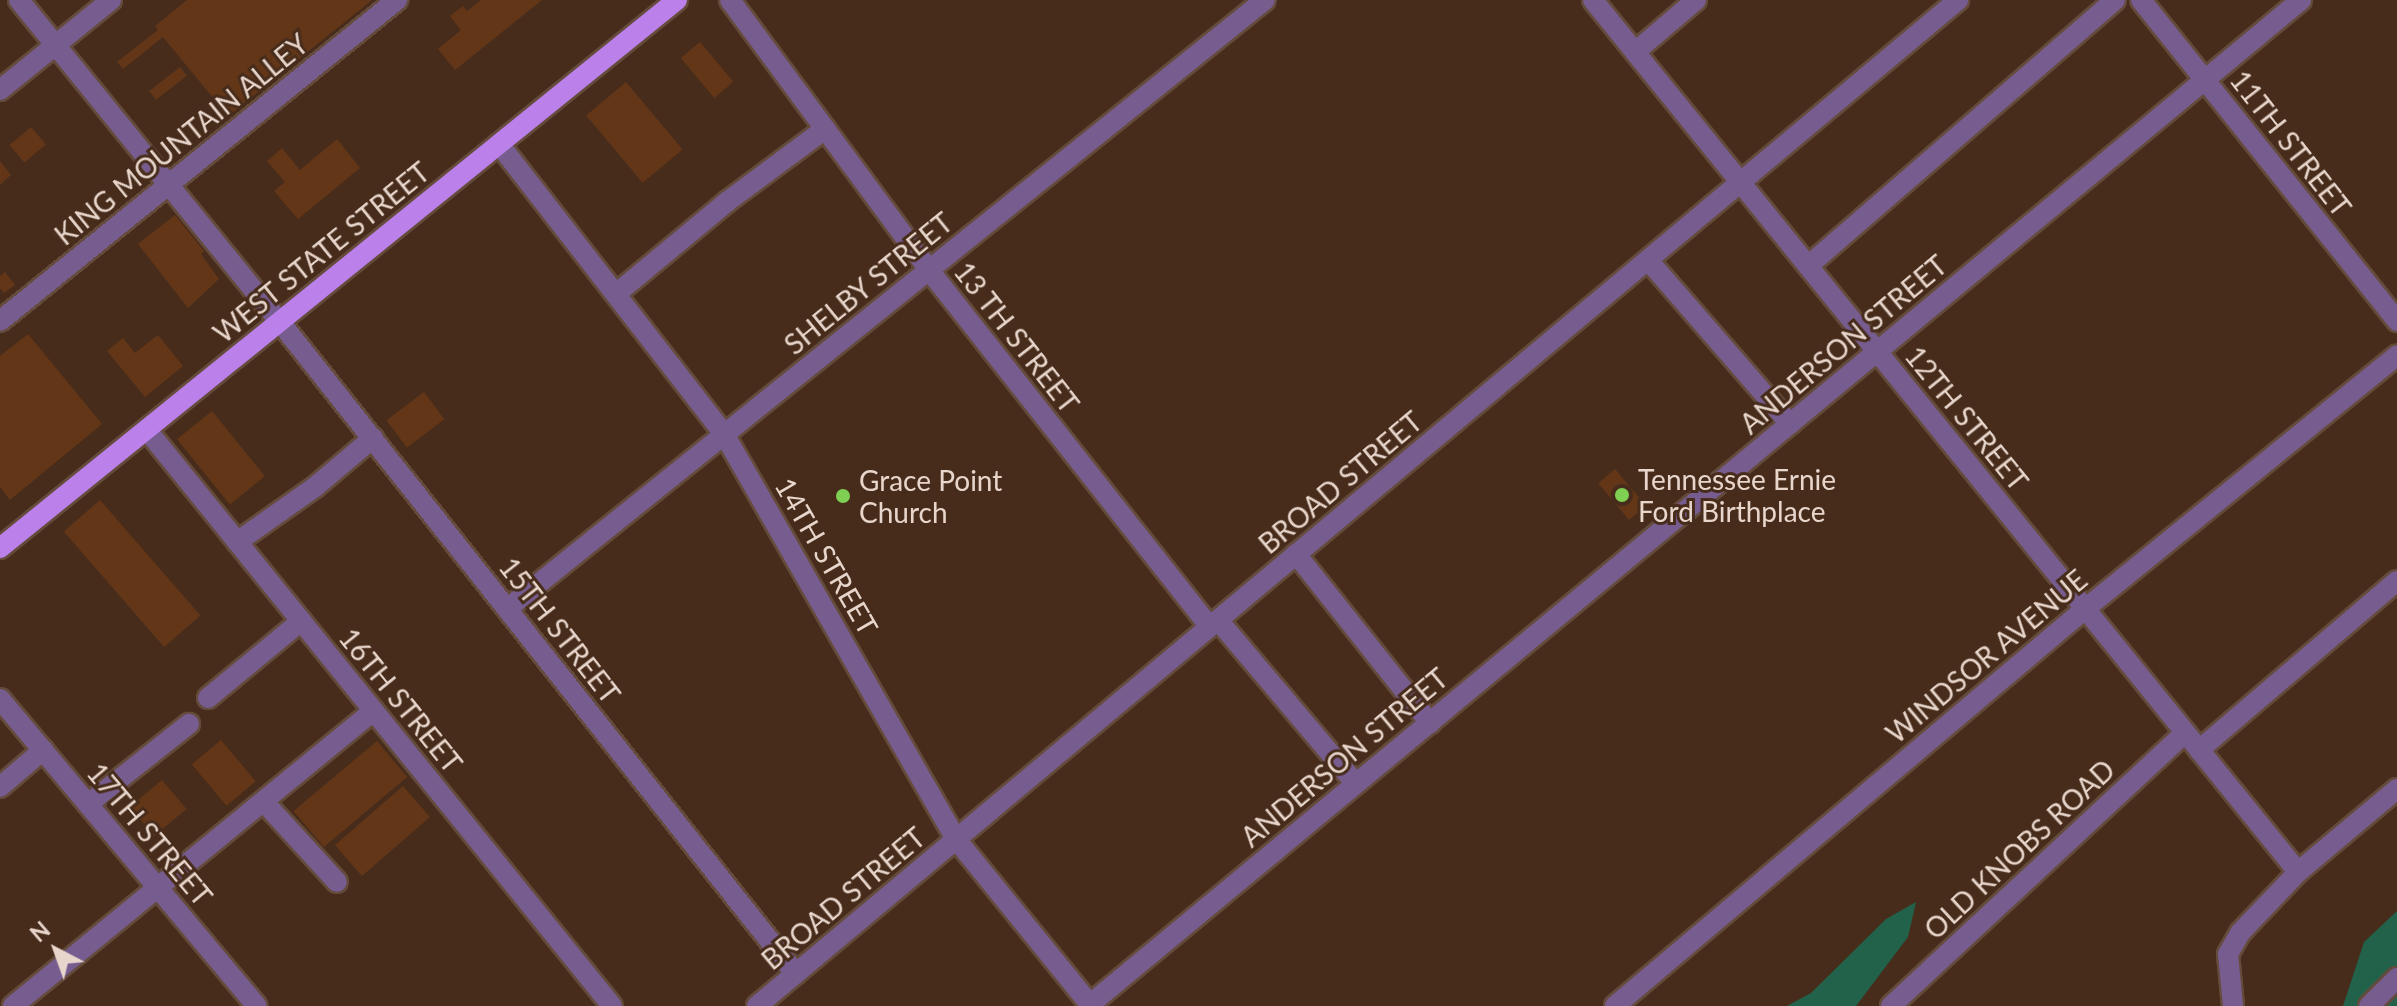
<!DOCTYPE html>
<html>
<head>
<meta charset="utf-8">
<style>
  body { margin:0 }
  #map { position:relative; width:2397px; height:1006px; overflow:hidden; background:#472c1b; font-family:Lato,sans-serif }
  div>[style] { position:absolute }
  .green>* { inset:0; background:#23624a }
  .building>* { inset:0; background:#633618; transform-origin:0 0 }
  .roads { filter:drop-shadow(2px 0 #644b3b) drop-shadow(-2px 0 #644b3b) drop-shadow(0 2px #644b3b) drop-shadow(0 -2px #644b3b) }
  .minor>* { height:20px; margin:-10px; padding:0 10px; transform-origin:10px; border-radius:10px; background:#775c8f }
  .major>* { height:20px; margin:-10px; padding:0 10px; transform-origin:10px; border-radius:10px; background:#bb80ea }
  .dots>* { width:22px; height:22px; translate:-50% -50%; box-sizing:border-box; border:4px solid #472c1b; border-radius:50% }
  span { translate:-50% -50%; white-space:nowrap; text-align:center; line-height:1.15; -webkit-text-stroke:6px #472c1b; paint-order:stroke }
  .street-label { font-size:28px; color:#e8d6cc }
  .poi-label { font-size:28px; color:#e8d6cc }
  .left { translate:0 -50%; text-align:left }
  .north { position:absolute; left:16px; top:910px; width:80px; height:80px; -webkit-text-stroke:6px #472c1b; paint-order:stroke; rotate:319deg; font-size:22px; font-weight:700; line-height:32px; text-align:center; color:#e8d6cc }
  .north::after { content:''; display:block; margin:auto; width:28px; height:36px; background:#e8d6cc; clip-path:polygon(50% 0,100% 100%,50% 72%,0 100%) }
</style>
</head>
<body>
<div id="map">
  <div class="green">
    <div style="clip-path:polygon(1916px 902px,1908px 937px,1856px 1006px,1787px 1006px,1811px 993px,1886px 919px)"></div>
    <div style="clip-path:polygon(2397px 911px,2397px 1006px,2343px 1006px,2364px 942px)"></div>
  </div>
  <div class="building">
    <div style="clip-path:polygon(187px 0,372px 0,228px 116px,163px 37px,123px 69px,117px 62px,158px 30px,155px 26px)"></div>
    <div style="clip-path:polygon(481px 0,542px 0,455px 70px,438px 49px,461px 30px,450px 16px,463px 6px,467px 11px)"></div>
    <div style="left:700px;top:42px;width:52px;height:25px;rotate:50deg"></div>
    <div style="left:180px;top:67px;width:11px;height:39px;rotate:52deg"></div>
    <div style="left:626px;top:82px;width:88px;height:52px;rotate:50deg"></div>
    <div style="left:31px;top:127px;width:23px;height:28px;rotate:50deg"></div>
    <div style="clip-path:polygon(337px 139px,360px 168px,298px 219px,274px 191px,285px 182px,267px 161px,282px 148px,300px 170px)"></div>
    <div style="clip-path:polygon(0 161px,11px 175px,0 185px)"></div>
    <div style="clip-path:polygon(175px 215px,204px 251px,201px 254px,219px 279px,188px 308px,138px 244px)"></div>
    <div style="clip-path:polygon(5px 272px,15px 285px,4px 293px,0 288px,0 276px)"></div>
    <div style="clip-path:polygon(28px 334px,102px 424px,10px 500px,0 487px,0 356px)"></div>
    <div style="clip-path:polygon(158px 335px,183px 366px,145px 397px,107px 351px,123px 338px,135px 353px)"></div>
    <div style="left:424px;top:392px;width:34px;height:47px;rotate:53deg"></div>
    <div style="left:212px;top:411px;width:84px;height:45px;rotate:51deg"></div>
    <div style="left:1615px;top:469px;width:48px;height:22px;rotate:50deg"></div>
    <div style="left:100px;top:500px;width:153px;height:48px;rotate:49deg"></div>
    <div style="left:221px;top:740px;width:54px;height:38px;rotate:50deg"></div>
    <div style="left:377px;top:741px;width:47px;height:109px;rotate:50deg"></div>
    <div style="left:162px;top:780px;width:38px;height:42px;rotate:50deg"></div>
    <div style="left:403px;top:786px;width:41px;height:90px;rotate:49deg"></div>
  </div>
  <div class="roads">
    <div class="minor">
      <div style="left:19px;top:0;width:414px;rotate:51deg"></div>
      <div style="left:280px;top:322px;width:831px;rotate:51.64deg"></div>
      <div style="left:730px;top:0;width:335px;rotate:53.6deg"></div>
      <div style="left:929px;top:270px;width:454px;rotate:51.8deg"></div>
      <div style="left:1593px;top:0;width:1121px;rotate:51.04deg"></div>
      <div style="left:2141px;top:0;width:411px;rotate:51.4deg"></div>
      <div style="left:1635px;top:52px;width:80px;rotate:-40.4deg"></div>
      <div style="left:0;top:90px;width:143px;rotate:-39deg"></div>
      <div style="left:499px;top:144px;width:367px;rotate:52.2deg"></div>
      <div style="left:724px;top:434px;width:467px;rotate:60.2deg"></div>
      <div style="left:956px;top:839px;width:215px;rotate:51deg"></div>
      <div style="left:1648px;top:260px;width:217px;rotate:49.1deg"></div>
      <div style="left:1808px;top:266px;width:406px;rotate:-40.9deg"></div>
      <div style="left:616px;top:294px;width:146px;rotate:-39.7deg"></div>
      <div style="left:728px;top:201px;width:121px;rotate:-36.6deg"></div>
      <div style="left:0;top:321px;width:511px;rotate:-38.96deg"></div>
      <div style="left:147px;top:430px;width:740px;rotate:51.09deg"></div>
      <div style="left:237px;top:542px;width:95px;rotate:-35.2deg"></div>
      <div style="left:315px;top:487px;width:76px;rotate:-40.2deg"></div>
      <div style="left:1296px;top:554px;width:216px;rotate:51.6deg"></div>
      <div style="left:507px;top:609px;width:972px;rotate:-38.78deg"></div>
      <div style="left:1218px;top:620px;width:214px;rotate:49.9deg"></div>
      <div style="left:208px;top:698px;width:121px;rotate:-39.6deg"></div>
      <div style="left:0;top:699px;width:400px;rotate:50.1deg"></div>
      <div style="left:2199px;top:750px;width:260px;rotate:-40.5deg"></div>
      <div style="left:0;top:787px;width:57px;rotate:-40.7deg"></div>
      <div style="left:264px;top:802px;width:108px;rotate:47.6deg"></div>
      <div style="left:88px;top:804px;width:129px;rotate:-38.4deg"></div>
      <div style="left:13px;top:1006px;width:466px;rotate:-39.3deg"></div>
      <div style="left:757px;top:1006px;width:1567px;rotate:-39.95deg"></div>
      <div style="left:1088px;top:1006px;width:1576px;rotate:-39.67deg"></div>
      <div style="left:1615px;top:1006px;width:615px;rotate:-40.19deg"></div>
      <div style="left:2085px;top:609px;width:402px;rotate:-39.1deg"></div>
      <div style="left:1891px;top:1006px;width:401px;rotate:-42.9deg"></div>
      <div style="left:2233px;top:1006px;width:52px;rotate:-95.5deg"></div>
      <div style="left:2228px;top:954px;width:24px;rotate:-60deg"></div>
      <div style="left:2240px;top:933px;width:84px;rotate:-46.4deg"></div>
      <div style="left:2298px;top:872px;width:129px;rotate:-40deg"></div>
      <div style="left:2369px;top:1006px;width:40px;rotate:-45deg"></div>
    </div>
    <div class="major">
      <div style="left:0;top:548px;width:871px;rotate:-38.99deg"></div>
    </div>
  </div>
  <div class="dots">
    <div style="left:1622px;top:495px;background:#7fd052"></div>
    <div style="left:843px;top:496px;background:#7fd052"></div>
  </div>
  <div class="street-label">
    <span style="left:181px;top:139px;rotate:-39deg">KING MOUNTAIN ALLEY</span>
    <span style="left:2291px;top:143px;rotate:52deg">11TH STREET</span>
    <span style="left:321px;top:252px;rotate:-39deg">WEST STATE STREET</span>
    <span style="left:868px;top:283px;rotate:-39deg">SHELBY STREET</span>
    <span style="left:1017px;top:337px;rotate:52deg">13 TH STREET</span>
    <span style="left:1843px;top:344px;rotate:-40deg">ANDERSON STREET</span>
    <span style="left:1967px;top:418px;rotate:51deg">12TH STREET</span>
    <span style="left:1340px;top:482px;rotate:-40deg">BROAD STREET</span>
    <span style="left:827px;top:556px;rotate:60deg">14TH STREET</span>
    <span style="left:560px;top:630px;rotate:52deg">15TH STREET</span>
    <span style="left:1986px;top:656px;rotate:-40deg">WINDSOR AVENUE</span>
    <span style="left:401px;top:700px;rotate:51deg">16TH STREET</span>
    <span style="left:1344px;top:757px;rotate:-40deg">ANDERSON STREET</span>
    <span style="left:150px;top:834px;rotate:50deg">17TH STREET</span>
    <span style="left:2019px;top:849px;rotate:-43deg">OLD KNOBS ROAD</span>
    <span style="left:843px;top:898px;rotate:-40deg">BROAD STREET</span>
  </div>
  <div class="poi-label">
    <span class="left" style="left:1638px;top:495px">Tennessee Ernie<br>Ford Birthplace</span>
    <span class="left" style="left:859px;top:496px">Grace Point<br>Church</span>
  </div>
  <div class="north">N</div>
</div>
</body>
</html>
